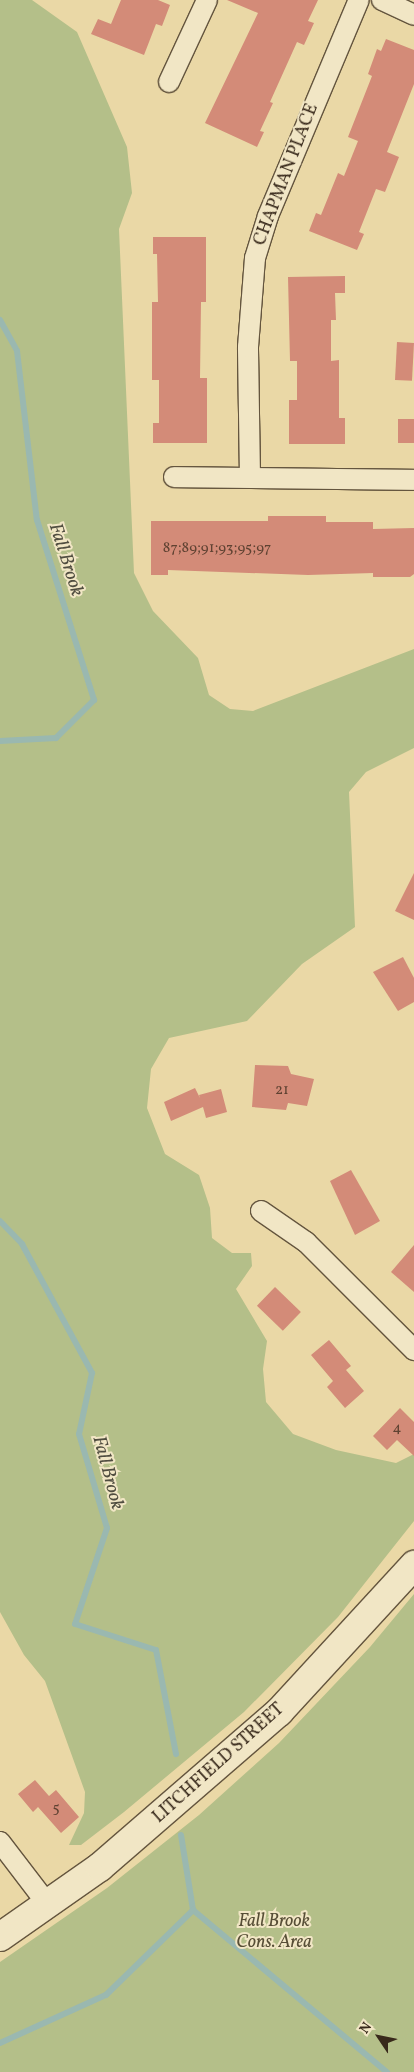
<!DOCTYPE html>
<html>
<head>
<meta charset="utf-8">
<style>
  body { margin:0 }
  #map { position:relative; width:414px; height:2072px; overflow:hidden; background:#ead8a6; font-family:Vollkorn,serif }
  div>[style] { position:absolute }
  .green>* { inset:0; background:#b4bf89 }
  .stream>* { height:6px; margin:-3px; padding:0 3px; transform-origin:3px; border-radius:3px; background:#9ab8b0 }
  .building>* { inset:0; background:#d38b78; transform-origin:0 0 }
  .roads { filter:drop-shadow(1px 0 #64553e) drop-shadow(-1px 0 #64553e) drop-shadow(0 1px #64553e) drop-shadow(0 -1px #64553e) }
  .street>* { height:20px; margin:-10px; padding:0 10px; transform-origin:10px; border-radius:10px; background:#f1e6c5 }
  .secondary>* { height:28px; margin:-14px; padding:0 14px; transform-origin:14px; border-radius:14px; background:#f1e6c5 }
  span { translate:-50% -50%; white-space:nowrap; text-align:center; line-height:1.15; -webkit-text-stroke:4px #f1e6c5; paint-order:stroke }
  .number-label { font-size:15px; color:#5f4232 }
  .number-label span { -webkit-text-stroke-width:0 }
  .street-label { font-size:18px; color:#38291b }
  .park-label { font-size:18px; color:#574e36; font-style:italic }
  .water-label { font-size:19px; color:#504d40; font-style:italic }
  .north { position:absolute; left:354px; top:2012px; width:50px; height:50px; -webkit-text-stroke:4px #f1e6c5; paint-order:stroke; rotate:304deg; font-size:14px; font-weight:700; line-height:20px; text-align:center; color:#38291b }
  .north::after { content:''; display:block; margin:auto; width:18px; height:22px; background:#38291b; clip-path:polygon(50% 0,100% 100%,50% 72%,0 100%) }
</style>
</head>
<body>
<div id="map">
  <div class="green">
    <div style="clip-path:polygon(0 0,32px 0,77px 32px,127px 147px,132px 193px,119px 229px,134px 573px,153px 611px,198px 658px,209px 695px,230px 709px,253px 711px,414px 649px,414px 748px,366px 772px,349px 792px,355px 927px,302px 964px,247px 1021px,169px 1038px,151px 1069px,147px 1108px,165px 1154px,199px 1175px,210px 1208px,212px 1238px,232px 1253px,251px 1253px,252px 1266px,236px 1289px,267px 1341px,263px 1369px,266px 1402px,293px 1434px,336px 1450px,396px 1463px,414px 1454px,414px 1521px,338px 1617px,244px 1712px,124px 1812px,81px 1845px,69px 1845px,84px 1813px,85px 1792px,45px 1681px,24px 1655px,0 1612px)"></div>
    <div style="clip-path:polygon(414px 1594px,414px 2072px,0 2072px,0 1962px,107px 1888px,199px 1815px,279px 1743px,370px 1647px)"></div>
  </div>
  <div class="stream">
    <div style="left:0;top:320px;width:35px;rotate:61deg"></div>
    <div style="left:17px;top:351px;width:170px;rotate:83.3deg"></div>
    <div style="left:37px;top:520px;width:189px;rotate:72.4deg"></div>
    <div style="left:94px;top:700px;width:54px;rotate:135deg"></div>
    <div style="left:56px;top:738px;width:56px;rotate:176.9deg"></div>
    <div style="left:0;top:1221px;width:32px;rotate:46deg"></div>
    <div style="left:22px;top:1244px;width:147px;rotate:61.5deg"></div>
    <div style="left:92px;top:1373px;width:62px;rotate:102deg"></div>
    <div style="left:79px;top:1434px;width:98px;rotate:73.4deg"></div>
    <div style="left:107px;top:1528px;width:101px;rotate:108.4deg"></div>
    <div style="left:75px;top:1624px;width:85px;rotate:17.8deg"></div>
    <div style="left:156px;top:1650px;width:106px;rotate:79.1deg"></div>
    <div style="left:181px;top:1835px;width:76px;rotate:80.9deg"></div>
    <div style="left:193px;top:1910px;width:253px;rotate:39.9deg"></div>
    <div style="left:0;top:2043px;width:116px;rotate:-24.4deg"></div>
    <div style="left:106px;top:1995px;width:122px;rotate:-44.3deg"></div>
  </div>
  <div class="building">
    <div style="clip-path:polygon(121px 0,158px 0,170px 5px,162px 26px,156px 24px,144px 55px,91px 34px,98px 19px,111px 24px)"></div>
    <div style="clip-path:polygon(227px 0,318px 0,308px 21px,314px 23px,304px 45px,297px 42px,270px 102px,273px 103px,260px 131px,264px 132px,257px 147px,205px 123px,258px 13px)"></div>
    <div style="clip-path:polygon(386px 39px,414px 50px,414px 84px,387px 152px,399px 157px,385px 192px,376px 189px,359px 232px,364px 234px,357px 250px,309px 231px,316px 213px,321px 215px,338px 173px,344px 176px,358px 141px,348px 137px,372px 76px,368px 74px,377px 49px,381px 51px)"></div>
    <div style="clip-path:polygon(153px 237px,206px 237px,206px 302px,201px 302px,200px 378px,207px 378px,207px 443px,153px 443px,153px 423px,159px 423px,159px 380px,152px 380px,152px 302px,158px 302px,157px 254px,153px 254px)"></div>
    <div style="clip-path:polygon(345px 276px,345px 293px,335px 293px,336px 320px,331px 320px,331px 361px,339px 360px,339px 418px,345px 418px,345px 444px,289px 444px,289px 400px,297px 400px,297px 361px,290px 361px,288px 277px)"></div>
    <div style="left:397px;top:342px;width:17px;height:38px;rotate:3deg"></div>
    <div style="left:398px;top:419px;width:16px;height:24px"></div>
    <div style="clip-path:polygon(268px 516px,326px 516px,326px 522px,373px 522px,373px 529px,414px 528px,414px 574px,410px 577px,373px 577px,373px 573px,308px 575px,168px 570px,168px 575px,151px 575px,151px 521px,268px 521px)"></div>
    <div style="clip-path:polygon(414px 873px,414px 920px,395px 911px)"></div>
    <div style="clip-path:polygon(403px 957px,414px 978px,414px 1002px,398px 1011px,373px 972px)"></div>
    <div style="clip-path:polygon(255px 1065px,288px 1066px,291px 1074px,314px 1079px,307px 1106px,288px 1103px,286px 1110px,252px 1107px)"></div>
    <div style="clip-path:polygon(195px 1088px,200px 1098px,199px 1095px,221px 1089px,227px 1112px,206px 1118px,203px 1107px,171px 1121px,164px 1102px)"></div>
    <div style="clip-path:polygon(351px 1170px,380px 1221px,355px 1235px,330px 1181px)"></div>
    <div style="clip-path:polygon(414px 1245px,414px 1292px,391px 1272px)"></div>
    <div style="left:275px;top:1287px;width:36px;height:26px;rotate:44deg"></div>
    <div style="clip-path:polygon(329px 1340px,351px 1366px,346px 1370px,364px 1391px,345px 1408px,327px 1387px,333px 1381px,311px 1355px)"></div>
    <div style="clip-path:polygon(400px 1408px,414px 1422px,414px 1456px,397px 1440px,387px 1450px,373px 1436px)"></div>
    <div style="clip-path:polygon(35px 1780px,49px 1796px,56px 1790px,79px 1817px,61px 1833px,38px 1807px,33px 1812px,18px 1794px)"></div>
  </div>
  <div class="roads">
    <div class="street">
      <div style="left:382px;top:0;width:35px;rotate:25deg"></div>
      <div style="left:169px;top:82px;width:90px;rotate:-65.1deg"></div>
      <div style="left:174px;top:477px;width:240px;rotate:0.7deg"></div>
      <div style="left:250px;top:477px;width:130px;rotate:-90.9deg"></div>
      <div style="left:248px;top:347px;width:89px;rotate:-85.5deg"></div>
      <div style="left:255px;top:258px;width:44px;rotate:-72.8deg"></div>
      <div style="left:268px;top:216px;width:234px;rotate:-67.2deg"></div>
      <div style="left:261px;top:1211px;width:55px;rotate:34.6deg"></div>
      <div style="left:306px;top:1242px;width:153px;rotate:45deg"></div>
      <div style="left:0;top:1842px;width:81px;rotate:52.6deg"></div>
    </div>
    <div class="secondary">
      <div style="left:0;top:1937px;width:122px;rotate:-35deg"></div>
      <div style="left:100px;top:1867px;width:237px;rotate:-40.9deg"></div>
      <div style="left:279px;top:1712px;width:200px;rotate:-47.4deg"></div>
    </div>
  </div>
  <div class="number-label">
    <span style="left:217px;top:549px">87;89;91;93;95;97</span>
    <span style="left:282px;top:1091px">21</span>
    <span style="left:397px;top:1429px">4</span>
    <span style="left:56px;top:1809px">5</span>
  </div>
  <div class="street-label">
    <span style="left:287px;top:175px;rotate:-69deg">CHAPMAN PLACE</span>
    <span style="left:219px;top:1764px;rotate:-42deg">LITCHFIELD STREET</span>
  </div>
  <div class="park-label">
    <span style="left:274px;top:1933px">Fall Brook<br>Cons. Area</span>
  </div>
  <div class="water-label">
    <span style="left:65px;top:560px;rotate:72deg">Fall Brook</span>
    <span style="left:107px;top:1473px;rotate:75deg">Fall Brook</span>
  </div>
  <div class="north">N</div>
</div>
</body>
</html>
